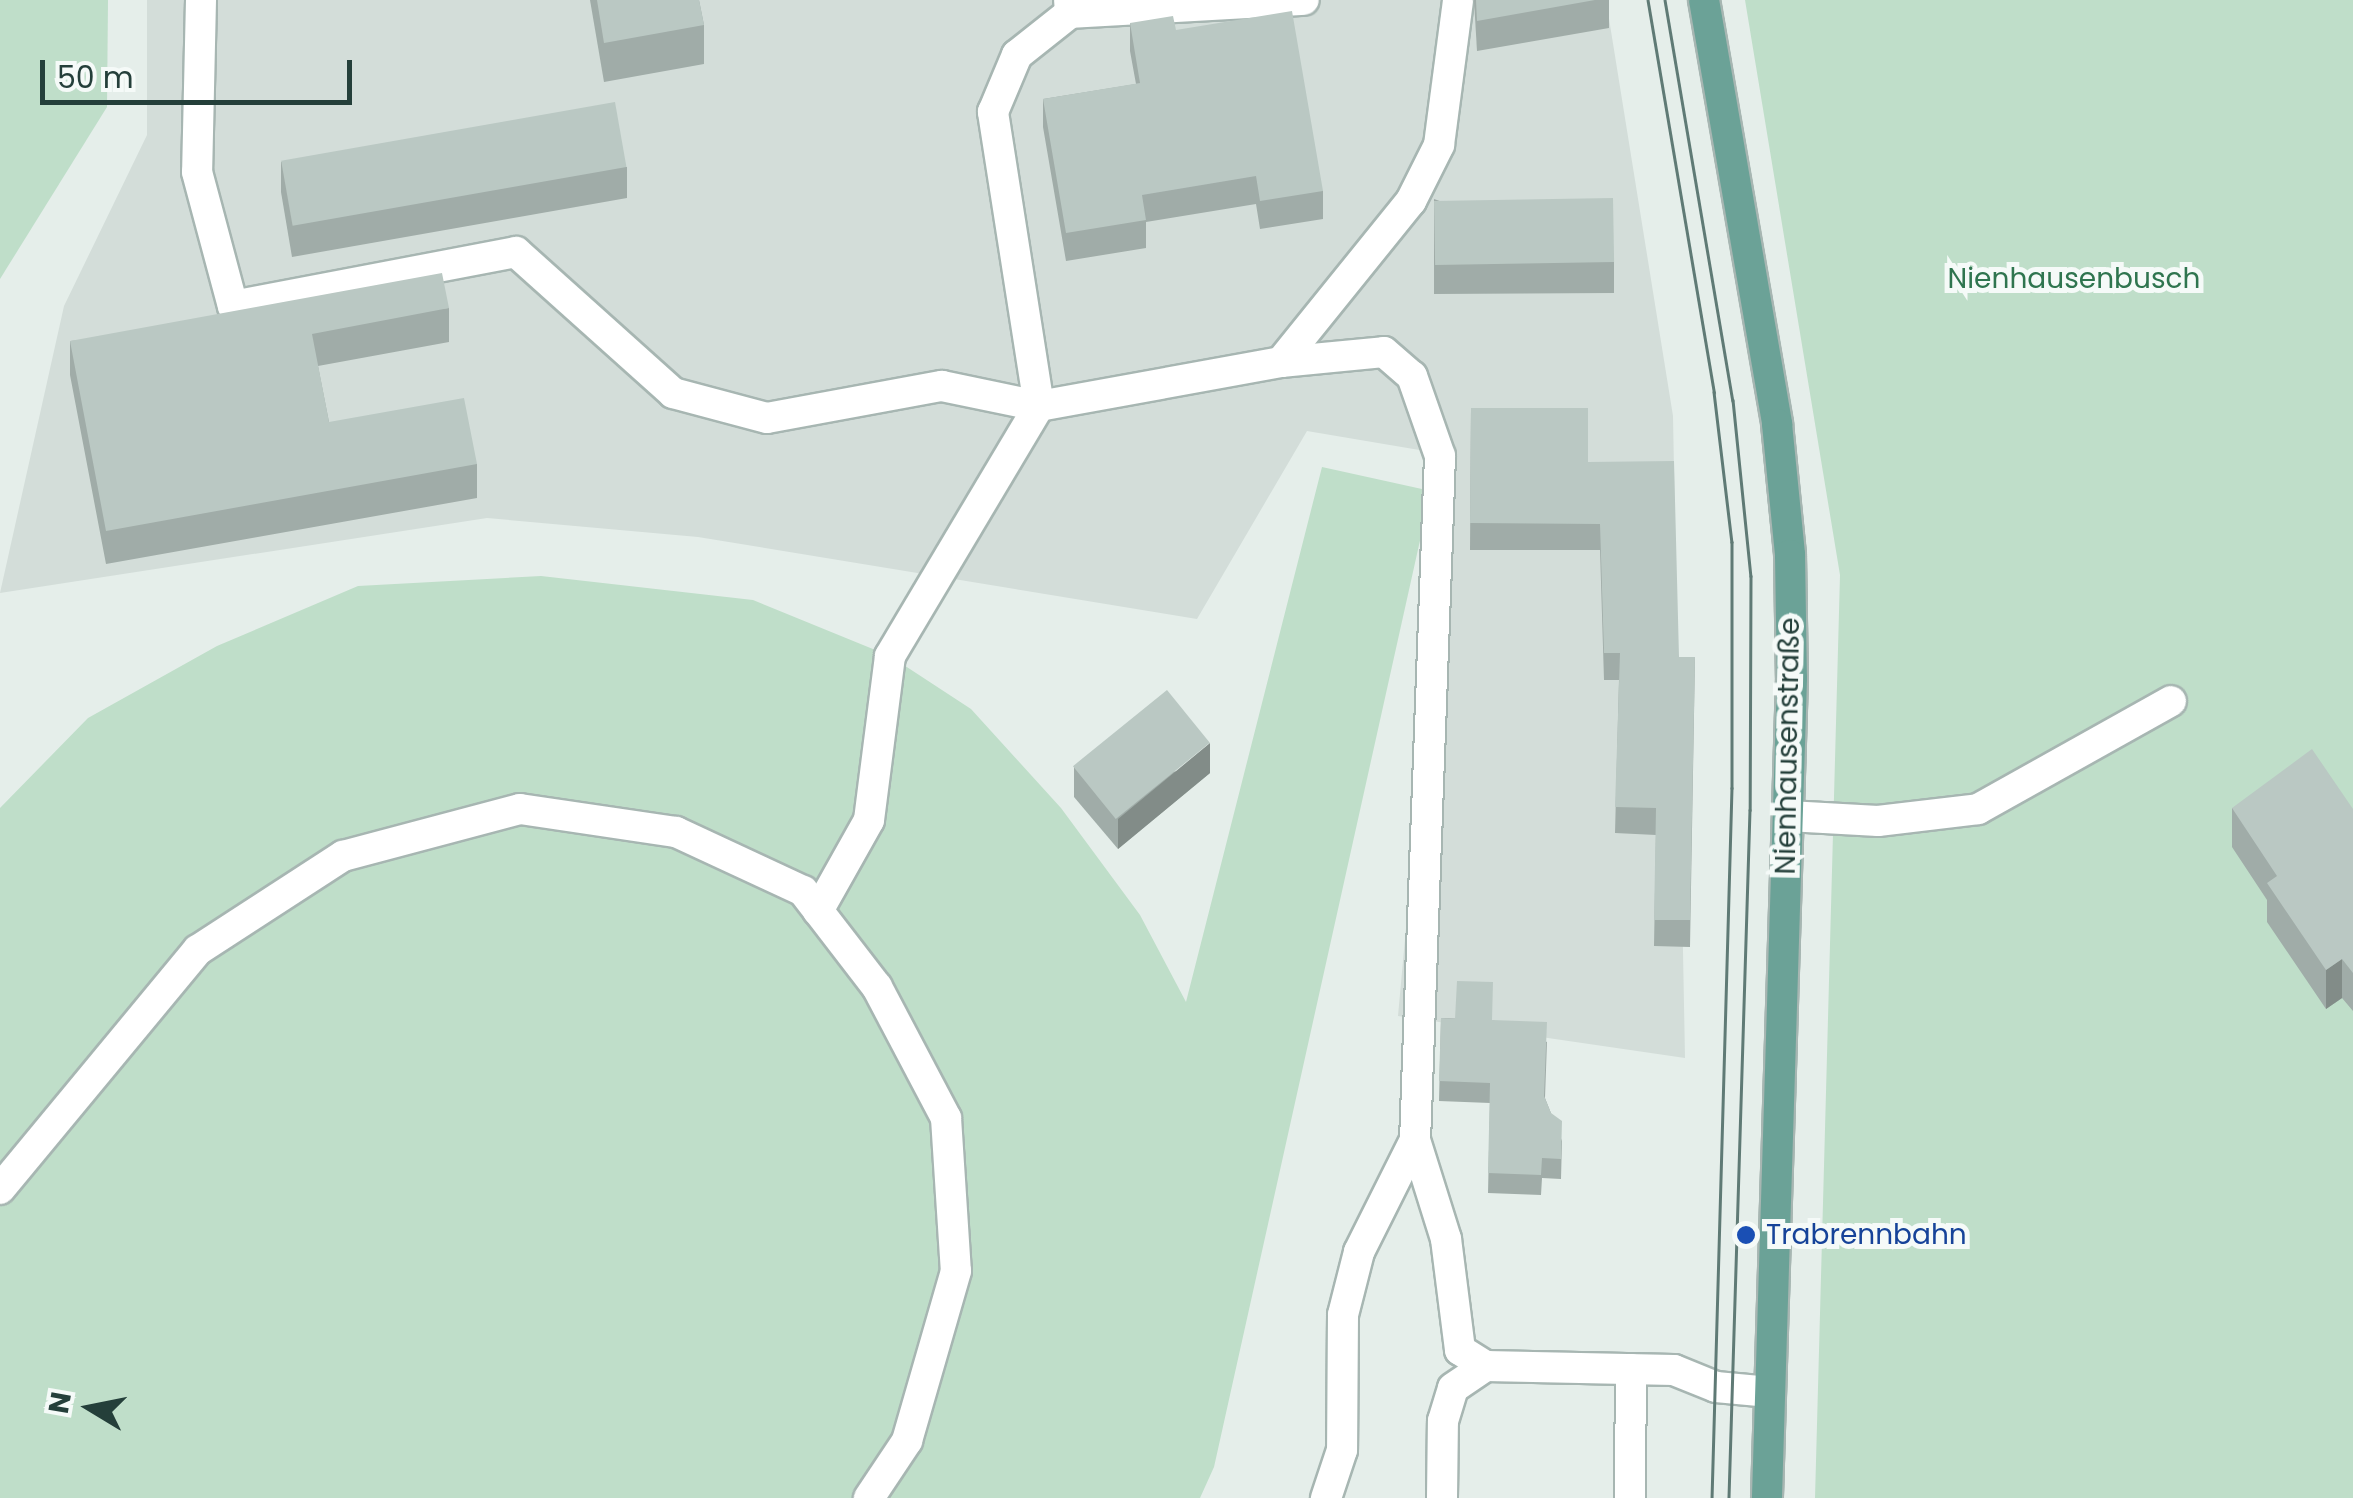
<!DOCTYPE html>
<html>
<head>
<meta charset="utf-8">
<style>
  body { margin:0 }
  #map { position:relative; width:2353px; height:1498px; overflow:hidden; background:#e5eeea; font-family:Poppins,sans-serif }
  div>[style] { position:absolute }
  .built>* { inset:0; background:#d3ddd9 }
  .green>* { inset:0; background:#bfdec9 }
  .roads { filter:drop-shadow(2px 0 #a7b6b2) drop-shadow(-2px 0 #a7b6b2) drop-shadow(0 2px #a7b6b2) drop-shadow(0 -2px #a7b6b2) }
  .minor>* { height:30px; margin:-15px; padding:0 15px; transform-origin:15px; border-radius:15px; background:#fff }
  .major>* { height:30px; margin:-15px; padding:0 15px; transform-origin:15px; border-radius:15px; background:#6ba297 }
  .tram>* { height:2.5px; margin:-1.25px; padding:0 1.25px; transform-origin:1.25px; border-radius:1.25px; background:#5f7a75 }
  .wall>* { inset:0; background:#a0aca8 }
  .shaded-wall>* { inset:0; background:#828c88 }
  .building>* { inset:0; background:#bac8c3; transform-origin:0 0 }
  .dots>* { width:28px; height:28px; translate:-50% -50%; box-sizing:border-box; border:5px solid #f5faf8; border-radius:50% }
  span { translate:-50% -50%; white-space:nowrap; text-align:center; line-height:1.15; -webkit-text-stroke:10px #f5faf8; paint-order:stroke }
  .park-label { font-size:28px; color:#2f754f }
  .street-label { font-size:28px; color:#243f3a }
  .transit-label { font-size:28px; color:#164399 }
  .left { translate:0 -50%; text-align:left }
  .north { position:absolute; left:40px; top:1358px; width:100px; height:100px; -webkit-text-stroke:8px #f5faf8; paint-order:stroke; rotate:280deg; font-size:28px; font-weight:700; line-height:40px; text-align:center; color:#243f3a }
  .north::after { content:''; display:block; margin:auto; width:35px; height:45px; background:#243f3a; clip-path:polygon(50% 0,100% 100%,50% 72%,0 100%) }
  .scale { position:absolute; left:40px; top:60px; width:312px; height:45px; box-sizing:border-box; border:5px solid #243f3a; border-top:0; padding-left:12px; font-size:30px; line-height:35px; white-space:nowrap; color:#243f3a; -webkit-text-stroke:8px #f5faf8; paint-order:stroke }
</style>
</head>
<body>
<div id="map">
  <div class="built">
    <div style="clip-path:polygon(147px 0,1606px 0,1673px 416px,1685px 1058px,1398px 1016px,1449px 455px,1307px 431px,1197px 619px,698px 537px,487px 518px,0 593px,64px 306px,147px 135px)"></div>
  </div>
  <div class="green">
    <div style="clip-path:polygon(0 0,108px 0,107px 107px,0 279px)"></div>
    <div style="clip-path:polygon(1745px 0,2353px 0,2353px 1498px,1815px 1498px,1840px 575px)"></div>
    <div style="clip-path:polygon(1322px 467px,1431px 491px,1214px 1467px,1200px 1498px,0 1498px,0 808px,88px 718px,217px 646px,358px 586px,541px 576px,753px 600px,890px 656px,971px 709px,1061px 808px,1140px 915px,1186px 1002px)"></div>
  </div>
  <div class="roads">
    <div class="minor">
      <div style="left:201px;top:0;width:172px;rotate:91.3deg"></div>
      <div style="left:197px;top:172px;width:139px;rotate:75deg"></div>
      <div style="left:233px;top:306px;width:288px;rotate:-10.8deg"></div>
      <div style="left:516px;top:252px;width:211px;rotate:41.9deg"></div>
      <div style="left:673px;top:393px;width:97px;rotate:14.9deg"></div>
      <div style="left:767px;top:418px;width:178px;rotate:-10.4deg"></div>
      <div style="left:942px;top:386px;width:99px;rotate:11.7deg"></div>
      <div style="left:1039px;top:406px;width:246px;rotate:-10.3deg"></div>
      <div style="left:1281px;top:362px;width:103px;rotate:-5.5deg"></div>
      <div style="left:1384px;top:352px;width:37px;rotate:41deg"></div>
      <div style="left:1412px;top:376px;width:85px;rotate:70.7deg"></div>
      <div style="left:1440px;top:456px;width:684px;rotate:92.09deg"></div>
      <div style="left:1415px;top:1140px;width:125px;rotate:116.6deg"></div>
      <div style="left:1359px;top:1252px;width:65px;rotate:104.3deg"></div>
      <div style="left:1343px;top:1315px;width:135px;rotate:90.4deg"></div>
      <div style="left:1342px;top:1450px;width:51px;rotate:108.4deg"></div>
      <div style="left:1070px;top:13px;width:234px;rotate:-3.2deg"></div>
      <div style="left:1281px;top:362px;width:207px;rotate:-51.1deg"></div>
      <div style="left:1411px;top:201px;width:63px;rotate:-63.4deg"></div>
      <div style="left:1439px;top:145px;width:146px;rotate:-82.5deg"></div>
      <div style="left:1788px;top:816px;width:90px;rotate:3.2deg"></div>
      <div style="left:1878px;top:821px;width:101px;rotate:-6.8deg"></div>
      <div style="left:1978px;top:809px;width:221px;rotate:-29.2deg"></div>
      <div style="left:818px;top:911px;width:104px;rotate:-60.7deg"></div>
      <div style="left:869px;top:820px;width:165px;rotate:-82.7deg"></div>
      <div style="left:890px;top:656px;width:291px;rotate:-59.2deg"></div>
      <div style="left:1039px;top:406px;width:298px;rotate:-98.9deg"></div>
      <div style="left:993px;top:112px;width:62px;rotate:-67.2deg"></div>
      <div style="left:1017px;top:55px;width:68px;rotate:-38.4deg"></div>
      <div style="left:1070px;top:13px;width:13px;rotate:-94deg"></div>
      <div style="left:1415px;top:1140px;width:104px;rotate:72.6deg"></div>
      <div style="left:1446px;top:1239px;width:112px;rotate:82.8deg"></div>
      <div style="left:1460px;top:1350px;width:31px;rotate:32deg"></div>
      <div style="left:1486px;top:1366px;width:188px;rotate:1.2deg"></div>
      <div style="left:1674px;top:1370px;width:45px;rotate:22deg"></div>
      <div style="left:1716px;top:1387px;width:54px;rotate:5.3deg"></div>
      <div style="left:0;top:1189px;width:310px;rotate:-50.4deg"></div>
      <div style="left:198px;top:950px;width:173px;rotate:-33deg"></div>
      <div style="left:343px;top:856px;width:183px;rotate:-14.9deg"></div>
      <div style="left:520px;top:809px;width:158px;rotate:8.4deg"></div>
      <div style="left:676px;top:832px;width:140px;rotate:24.9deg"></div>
      <div style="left:803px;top:891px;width:121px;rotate:52.4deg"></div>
      <div style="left:877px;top:987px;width:148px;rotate:62.2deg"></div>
      <div style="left:946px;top:1118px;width:153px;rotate:86.3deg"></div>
      <div style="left:956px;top:1271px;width:177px;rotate:106.1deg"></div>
      <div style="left:907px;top:1441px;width:69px;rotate:123.7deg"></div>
      <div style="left:1442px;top:1498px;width:77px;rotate:-89.3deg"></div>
      <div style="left:1443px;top:1421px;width:34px;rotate:-73deg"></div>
      <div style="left:1453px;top:1388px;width:40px;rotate:-34deg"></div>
      <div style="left:1630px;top:1498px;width:129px;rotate:-89.6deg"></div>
    </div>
    <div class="major">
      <div style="left:1704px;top:0;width:430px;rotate:80.2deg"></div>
      <div style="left:1777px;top:424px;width:132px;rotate:84.3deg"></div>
      <div style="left:1790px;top:555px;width:123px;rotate:89.1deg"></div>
      <div style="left:1792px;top:678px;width:820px;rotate:91.75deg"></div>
    </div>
  </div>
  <div class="tram">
    <div style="left:1648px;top:0;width:398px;rotate:80.4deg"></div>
    <div style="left:1714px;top:392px;width:151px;rotate:83.2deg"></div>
    <div style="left:1732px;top:542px;width:246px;rotate:90deg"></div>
    <div style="left:1732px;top:788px;width:710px;rotate:91.61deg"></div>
    <div style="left:1665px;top:0;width:406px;rotate:80.4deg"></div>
    <div style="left:1733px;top:400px;width:177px;rotate:84.2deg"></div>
    <div style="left:1751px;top:576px;width:234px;rotate:90.2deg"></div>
    <div style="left:1750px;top:810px;width:688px;rotate:91.75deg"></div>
  </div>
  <div class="wall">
    <div style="clip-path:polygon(590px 0,699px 0,704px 25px,704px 64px,604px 82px)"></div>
    <div style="clip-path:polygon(1474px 0,1609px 0,1609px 28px,1477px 51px)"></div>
    <div style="clip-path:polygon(1130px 23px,1176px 30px,1323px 191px,1323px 219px,1260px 229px,1256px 204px,1146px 222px,1146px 248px,1066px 261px,1043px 127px,1043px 99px,1136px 84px,1130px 51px)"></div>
    <div style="clip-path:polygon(281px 162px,627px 167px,627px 198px,292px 257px,281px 192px)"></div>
    <div style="clip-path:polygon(1434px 199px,1614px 262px,1614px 293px,1434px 294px)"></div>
    <div style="clip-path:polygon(449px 308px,449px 342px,318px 366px,329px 422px,477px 464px,477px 498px,106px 564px,70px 375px,70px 341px)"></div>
    <div style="clip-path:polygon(1471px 408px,1588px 462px,1679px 657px,1695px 657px,1690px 947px,1654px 946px,1656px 835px,1615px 833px,1619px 680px,1604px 680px,1600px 550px,1470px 550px)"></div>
    <div style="clip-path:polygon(1074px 767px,1210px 773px,1118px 849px,1074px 797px)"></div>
    <div style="clip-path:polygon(2232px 808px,2353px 809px,2353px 1011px,2342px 998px,2326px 1009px,2267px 922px,2267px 900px,2232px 847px)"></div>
    <div style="clip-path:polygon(1441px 1018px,1492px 1020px,1547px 1042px,1545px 1098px,1562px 1141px,1561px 1179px,1542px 1178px,1541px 1195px,1488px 1193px,1490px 1103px,1439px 1101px)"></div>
  </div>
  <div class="shaded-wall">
    <div style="clip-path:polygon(1210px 743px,1210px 773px,1118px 849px,1118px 819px)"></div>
    <div style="clip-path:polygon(2342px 959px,2342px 998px,2326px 1009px,2326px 970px)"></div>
  </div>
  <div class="building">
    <div style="clip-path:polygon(597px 0,699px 0,704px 25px,604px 43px)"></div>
    <div style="clip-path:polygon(1476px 0,1595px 0,1477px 21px)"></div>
    <div style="clip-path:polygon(1292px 11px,1323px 191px,1260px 201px,1256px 176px,1142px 195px,1146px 220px,1066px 233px,1043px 99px,1140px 83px,1130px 23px,1173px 16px,1176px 30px)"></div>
    <div style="left:615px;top:102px;width:66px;height:339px;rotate:80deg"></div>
    <div style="left:1613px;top:198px;width:64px;height:179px;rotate:89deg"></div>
    <div style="clip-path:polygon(442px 273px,449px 308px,312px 334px,329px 422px,464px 398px,477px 464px,106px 531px,70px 341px)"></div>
    <div style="clip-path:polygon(1471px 408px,1588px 408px,1588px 462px,1674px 461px,1679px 657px,1695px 657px,1690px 920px,1654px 920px,1656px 808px,1615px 807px,1620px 653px,1604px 653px,1600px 524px,1470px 523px)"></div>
    <div style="left:1167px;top:690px;width:68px;height:121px;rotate:51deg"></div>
    <div style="clip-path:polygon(2312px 749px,2353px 809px,2353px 973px,2342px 959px,2326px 970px,2267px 883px,2277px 876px,2232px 808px)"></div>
    <div style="clip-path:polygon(1457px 981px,1493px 982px,1492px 1020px,1547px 1022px,1544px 1096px,1551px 1113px,1562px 1121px,1561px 1159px,1542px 1158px,1541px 1175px,1488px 1173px,1490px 1083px,1439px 1081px,1441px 1018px,1455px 1019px)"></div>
  </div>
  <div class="dots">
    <div style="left:1746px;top:1235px;background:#1a4fb4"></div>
  </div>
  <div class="park-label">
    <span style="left:2074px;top:279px">Nienhausenbusch</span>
  </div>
  <div class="street-label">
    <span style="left:1788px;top:746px;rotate:-89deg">Nienhausenstraße</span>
  </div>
  <div class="transit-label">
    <span class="left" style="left:1766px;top:1235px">Trabrennbahn</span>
  </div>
  <div class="north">N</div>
  <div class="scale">50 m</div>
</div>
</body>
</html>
